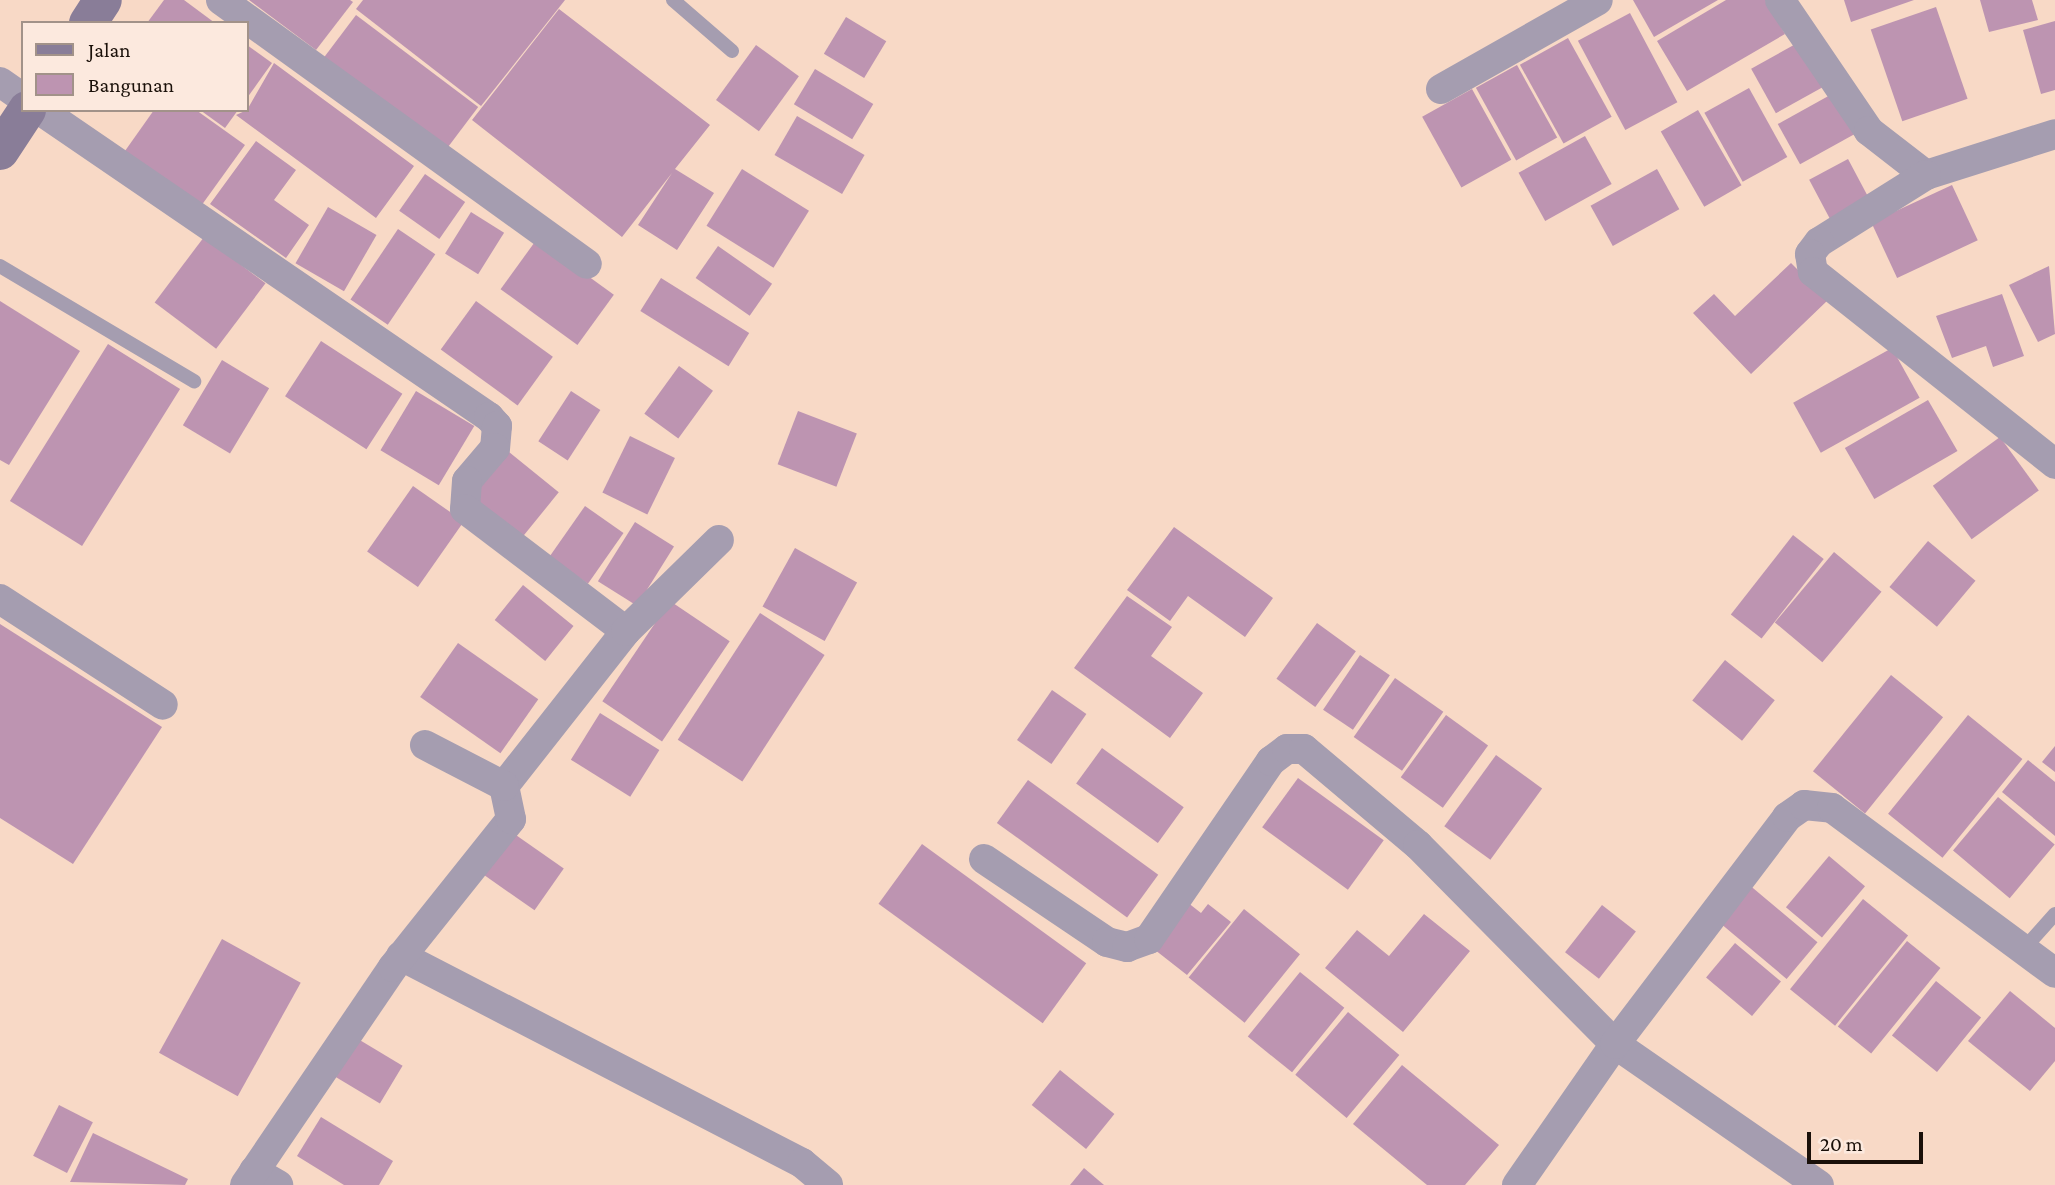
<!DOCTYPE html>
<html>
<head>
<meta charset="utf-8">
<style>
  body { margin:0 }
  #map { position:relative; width:2055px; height:1185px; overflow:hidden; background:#f8d9c6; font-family:"Crimson Pro",serif }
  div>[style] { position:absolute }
  .building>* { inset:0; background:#bd94b1; transform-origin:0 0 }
  .lane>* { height:14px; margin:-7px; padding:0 7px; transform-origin:7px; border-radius:7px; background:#a59db0 }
  .street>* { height:30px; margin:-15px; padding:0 15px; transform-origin:15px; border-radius:15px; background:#a59db0 }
  .secondary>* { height:38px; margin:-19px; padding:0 19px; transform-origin:19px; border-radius:19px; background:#897d98 }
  span { translate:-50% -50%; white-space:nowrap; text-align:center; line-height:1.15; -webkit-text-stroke:6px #fce9de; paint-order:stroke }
  .legend { position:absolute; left:21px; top:21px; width:228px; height:91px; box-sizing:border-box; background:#fce9de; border:2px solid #a29289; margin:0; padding:9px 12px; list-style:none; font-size:21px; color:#1a1009 }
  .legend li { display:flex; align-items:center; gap:14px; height:35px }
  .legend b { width:35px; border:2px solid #a29289 }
  .scale { position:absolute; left:1807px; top:1132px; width:116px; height:32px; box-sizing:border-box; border:4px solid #1a1009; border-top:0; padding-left:9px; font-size:21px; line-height:24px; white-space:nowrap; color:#1a1009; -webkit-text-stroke:5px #fce9de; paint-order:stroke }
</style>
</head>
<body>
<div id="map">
  <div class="building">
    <div style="clip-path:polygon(164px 0,184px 0,215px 23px,147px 23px)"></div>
    <div style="clip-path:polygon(249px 0,350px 0,353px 2px,316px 50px)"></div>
    <div style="clip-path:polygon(363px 0,565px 0,481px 106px,356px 9px)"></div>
    <div style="clip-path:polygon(1633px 0,1718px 0,1654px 37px)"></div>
    <div style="clip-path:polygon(1726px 0,1765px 0,1785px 34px,1687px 91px,1657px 41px)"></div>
    <div style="clip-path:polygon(1844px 0,1914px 0,1851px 22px)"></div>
    <div style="clip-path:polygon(1980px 0,2032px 0,2038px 20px,1989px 32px)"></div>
    <div style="left:1936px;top:7px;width:97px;height:69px;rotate:71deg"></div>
    <div style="clip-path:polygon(559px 9px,710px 125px,675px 169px,714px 193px,677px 250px,638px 225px,672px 173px,622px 237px,472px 120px)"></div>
    <div style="left:1630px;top:13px;width:101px;height:59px;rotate:62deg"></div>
    <div style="left:356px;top:15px;width:153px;height:57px;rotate:37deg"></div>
    <div style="left:846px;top:17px;width:47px;height:43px;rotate:31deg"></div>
    <div style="clip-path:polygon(2055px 21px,2055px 90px,2041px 94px,2023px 30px)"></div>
    <div style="left:1568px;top:38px;width:90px;height:55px;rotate:61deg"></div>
    <div style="left:1801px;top:41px;width:51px;height:57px;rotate:61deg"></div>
    <div style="clip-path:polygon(247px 45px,272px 63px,247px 98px)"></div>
    <div style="left:756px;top:45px;width:53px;height:68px;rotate:36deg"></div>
    <div style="clip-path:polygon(274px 63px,414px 166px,376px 218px,236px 115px,247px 110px)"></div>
    <div style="left:1517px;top:65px;width:83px;height:47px;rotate:61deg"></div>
    <div style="left:815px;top:69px;width:68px;height:41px;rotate:31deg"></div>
    <div style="left:1749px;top:88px;width:79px;height:51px;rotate:61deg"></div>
    <div style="left:1472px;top:89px;width:81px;height:57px;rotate:61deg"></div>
    <div style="left:1832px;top:94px;width:46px;height:62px;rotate:61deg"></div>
    <div style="clip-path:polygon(154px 110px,196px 110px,245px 145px,196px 213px,120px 158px)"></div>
    <div style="clip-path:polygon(200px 110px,238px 110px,225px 128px)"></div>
    <div style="left:1698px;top:110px;width:87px;height:43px;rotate:60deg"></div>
    <div style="left:797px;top:116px;width:78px;height:45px;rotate:30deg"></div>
    <div style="left:1585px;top:136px;width:55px;height:76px;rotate:61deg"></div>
    <div style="clip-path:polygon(256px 141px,296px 170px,274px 200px,309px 225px,286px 258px,210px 204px)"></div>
    <div style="left:1848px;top:159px;width:51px;height:44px;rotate:62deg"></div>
    <div style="left:742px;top:169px;width:79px;height:67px;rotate:32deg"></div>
    <div style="left:1657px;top:169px;width:46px;height:76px;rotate:61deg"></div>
    <div style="left:425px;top:174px;width:49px;height:45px;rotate:35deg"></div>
    <div style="left:1952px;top:185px;width:61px;height:89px;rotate:65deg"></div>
    <div style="left:328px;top:207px;width:56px;height:65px;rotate:30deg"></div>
    <div style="left:471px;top:212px;width:39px;height:49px;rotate:32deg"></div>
    <div style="left:398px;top:229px;width:45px;height:85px;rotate:34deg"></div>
    <div style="left:204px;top:237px;width:77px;height:82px;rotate:37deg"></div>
    <div style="left:537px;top:239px;width:95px;height:62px;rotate:36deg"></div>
    <div style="left:718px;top:246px;width:66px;height:39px;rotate:35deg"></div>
    <div style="clip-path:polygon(1791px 263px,1828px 300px,1751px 374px,1693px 313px,1714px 294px,1735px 316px)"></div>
    <div style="clip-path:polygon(2049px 266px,2055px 334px,2038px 342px,2009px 285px)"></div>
    <div style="left:661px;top:278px;width:104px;height:39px;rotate:32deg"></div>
    <div style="clip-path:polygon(2002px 294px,2024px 356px,1993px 367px,1986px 346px,1952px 358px,1936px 316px)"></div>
    <div style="clip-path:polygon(0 301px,80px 351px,9px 465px,0 460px)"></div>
    <div style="left:476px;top:301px;width:95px;height:60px;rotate:36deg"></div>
    <div style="left:321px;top:341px;width:97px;height:66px;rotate:33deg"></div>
    <div style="left:108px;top:344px;width:85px;height:185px;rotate:32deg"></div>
    <div style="left:1892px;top:348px;width:57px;height:113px;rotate:61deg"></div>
    <div style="left:222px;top:360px;width:55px;height:76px;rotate:31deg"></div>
    <div style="left:679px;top:366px;width:42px;height:59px;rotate:36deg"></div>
    <div style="left:416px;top:391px;width:68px;height:69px;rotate:31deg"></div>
    <div style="left:571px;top:391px;width:35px;height:60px;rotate:33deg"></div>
    <div style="left:1928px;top:400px;width:59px;height:96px;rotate:60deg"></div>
    <div style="left:798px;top:411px;width:63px;height:57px;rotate:21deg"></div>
    <div style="left:630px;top:436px;width:50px;height:63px;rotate:26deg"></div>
    <div style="left:2000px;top:437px;width:66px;height:83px;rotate:54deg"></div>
    <div style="left:509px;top:452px;width:64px;height:58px;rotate:39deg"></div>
    <div style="left:413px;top:486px;width:62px;height:80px;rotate:35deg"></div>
    <div style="left:585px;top:506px;width:47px;height:62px;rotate:35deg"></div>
    <div style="left:635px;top:522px;width:46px;height:70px;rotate:32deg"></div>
    <div style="clip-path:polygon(1174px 527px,1273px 598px,1245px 637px,1188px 596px,1170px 621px,1127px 590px)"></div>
    <div style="left:1793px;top:535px;width:39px;height:101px;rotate:38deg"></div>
    <div style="left:1928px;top:541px;width:62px;height:60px;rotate:40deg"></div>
    <div style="left:795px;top:548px;width:71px;height:67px;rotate:29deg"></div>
    <div style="left:1834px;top:552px;width:62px;height:92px;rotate:40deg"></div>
    <div style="left:523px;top:585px;width:65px;height:45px;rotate:39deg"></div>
    <div style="clip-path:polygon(1127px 596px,1172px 627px,1151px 656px,1203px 693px,1170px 738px,1074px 668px)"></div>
    <div style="left:670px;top:601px;width:72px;height:121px;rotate:34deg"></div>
    <div style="left:760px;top:613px;width:77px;height:151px;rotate:33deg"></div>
    <div style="left:1317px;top:623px;width:48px;height:69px;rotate:36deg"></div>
    <div style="clip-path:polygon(0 624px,162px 727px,73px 864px,0 818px)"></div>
    <div style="left:458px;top:643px;width:98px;height:66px;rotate:35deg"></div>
    <div style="left:1360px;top:655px;width:36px;height:66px;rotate:34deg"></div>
    <div style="left:1725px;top:660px;width:64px;height:52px;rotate:39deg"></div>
    <div style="left:1891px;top:675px;width:67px;height:124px;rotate:39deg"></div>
    <div style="left:1395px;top:678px;width:59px;height:72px;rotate:35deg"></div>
    <div style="left:1052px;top:690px;width:42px;height:61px;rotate:35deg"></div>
    <div style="left:600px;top:713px;width:70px;height:55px;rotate:32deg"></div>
    <div style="left:1446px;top:715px;width:52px;height:77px;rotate:36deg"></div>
    <div style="left:1968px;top:715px;width:70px;height:127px;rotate:39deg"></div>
    <div style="clip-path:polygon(2055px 746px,2055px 772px,2042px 762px)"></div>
    <div style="left:1102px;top:748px;width:101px;height:44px;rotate:36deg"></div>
    <div style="left:1496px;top:755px;width:57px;height:88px;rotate:36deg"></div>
    <div style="clip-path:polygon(2028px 760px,2055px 782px,2055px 836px,2002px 792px)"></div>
    <div style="left:1298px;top:778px;width:106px;height:61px;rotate:36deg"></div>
    <div style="left:1028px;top:780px;width:161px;height:53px;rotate:36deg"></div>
    <div style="left:1998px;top:797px;width:74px;height:70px;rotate:40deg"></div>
    <div style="left:513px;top:833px;width:62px;height:51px;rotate:35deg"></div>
    <div style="left:922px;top:844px;width:203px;height:74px;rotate:36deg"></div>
    <div style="left:1829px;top:856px;width:47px;height:67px;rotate:40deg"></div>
    <div style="left:1747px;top:883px;width:92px;height:48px;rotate:40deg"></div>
    <div style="left:1863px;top:899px;width:58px;height:116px;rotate:39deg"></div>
    <div style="clip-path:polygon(1187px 902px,1201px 913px,1208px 904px,1231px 922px,1187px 975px,1150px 946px)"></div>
    <div style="left:1602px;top:905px;width:43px;height:60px;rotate:38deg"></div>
    <div style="left:1244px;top:909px;width:72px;height:88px;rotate:39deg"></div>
    <div style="clip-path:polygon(1424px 914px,1470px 951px,1403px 1032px,1325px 968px,1357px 930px,1389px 956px)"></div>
    <div style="left:222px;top:939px;width:90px;height:130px;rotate:29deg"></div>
    <div style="left:1907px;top:941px;width:43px;height:110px;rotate:39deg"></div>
    <div style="left:1735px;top:943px;width:60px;height:45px;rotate:40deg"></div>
    <div style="left:1300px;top:972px;width:57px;height:83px;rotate:39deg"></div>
    <div style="left:1936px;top:981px;width:58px;height:70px;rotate:39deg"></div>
    <div style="clip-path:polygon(2010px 991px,2055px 1028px,2055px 1061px,2030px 1091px,1968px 1041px)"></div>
    <div style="left:1348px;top:1012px;width:67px;height:82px;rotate:40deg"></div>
    <div style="left:358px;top:1039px;width:52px;height:44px;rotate:31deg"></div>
    <div style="clip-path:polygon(1402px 1065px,1499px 1145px,1465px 1185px,1427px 1185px,1353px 1124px)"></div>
    <div style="left:1060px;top:1070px;width:70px;height:45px;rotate:39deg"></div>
    <div style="left:59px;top:1105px;width:38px;height:57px;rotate:27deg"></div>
    <div style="clip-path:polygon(321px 1117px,393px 1161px,379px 1185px,344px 1185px,297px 1156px)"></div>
    <div style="clip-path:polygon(93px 1133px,188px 1179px,185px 1185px,70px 1182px)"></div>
    <div style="clip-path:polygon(1084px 1168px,1104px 1185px,1070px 1185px)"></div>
  </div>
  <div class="lane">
    <div style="left:673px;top:0;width:78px;rotate:40.8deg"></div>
    <div style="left:0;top:266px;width:226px;rotate:30.7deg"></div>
    <div style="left:2021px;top:952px;width:51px;rotate:-48.2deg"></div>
  </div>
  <div class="street">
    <div style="left:221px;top:0;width:451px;rotate:35.8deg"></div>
    <div style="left:1780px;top:0;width:158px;rotate:55.8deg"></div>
    <div style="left:1869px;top:131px;width:72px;rotate:37.7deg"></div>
    <div style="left:1926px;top:175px;width:135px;rotate:-17.6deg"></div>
    <div style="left:0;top:82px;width:28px;rotate:35deg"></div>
    <div style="left:1441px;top:89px;width:180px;rotate:-29.5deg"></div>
    <div style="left:40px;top:110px;width:544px;rotate:34.36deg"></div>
    <div style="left:489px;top:417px;width:12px;rotate:48deg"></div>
    <div style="left:497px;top:426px;width:22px;rotate:95deg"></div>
    <div style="left:495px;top:448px;width:43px;rotate:130.3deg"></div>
    <div style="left:467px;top:481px;width:28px;rotate:94deg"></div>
    <div style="left:465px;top:509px;width:202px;rotate:37.2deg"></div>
    <div style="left:1926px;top:175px;width:126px;rotate:147.9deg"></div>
    <div style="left:1819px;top:242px;width:15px;rotate:127deg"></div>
    <div style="left:1810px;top:254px;width:18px;rotate:81deg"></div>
    <div style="left:1813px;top:272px;width:309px;rotate:38.4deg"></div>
    <div style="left:0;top:599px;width:194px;rotate:33deg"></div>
    <div style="left:504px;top:786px;width:197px;rotate:-51.8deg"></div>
    <div style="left:626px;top:631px;width:130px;rotate:-44.4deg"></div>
    <div style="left:984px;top:859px;width:148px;rotate:34deg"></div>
    <div style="left:1107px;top:942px;width:21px;rotate:14deg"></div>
    <div style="left:1127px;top:947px;width:23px;rotate:-20deg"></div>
    <div style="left:1149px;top:939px;width:216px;rotate:-55.6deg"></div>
    <div style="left:1271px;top:761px;width:20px;rotate:-37deg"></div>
    <div style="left:1287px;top:749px;width:17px"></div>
    <div style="left:1304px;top:749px;width:149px;rotate:40.1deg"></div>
    <div style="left:1418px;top:845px;width:280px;rotate:45.3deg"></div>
    <div style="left:1615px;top:1044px;width:248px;rotate:34.7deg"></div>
    <div style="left:401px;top:956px;width:451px;rotate:27.3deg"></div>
    <div style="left:802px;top:1163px;width:34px;rotate:40deg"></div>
    <div style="left:254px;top:1171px;width:28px;rotate:30deg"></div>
    <div style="left:245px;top:1185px;width:263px;rotate:-55.8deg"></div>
    <div style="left:393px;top:967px;width:189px;rotate:-51.4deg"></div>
    <div style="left:511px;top:819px;width:34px;rotate:-102deg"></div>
    <div style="left:504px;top:786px;width:89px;rotate:-152.6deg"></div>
    <div style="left:1517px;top:1185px;width:172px;rotate:-55.2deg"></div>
    <div style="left:1615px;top:1044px;width:285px;rotate:-52.8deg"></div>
    <div style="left:1787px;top:817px;width:21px;rotate:-35deg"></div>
    <div style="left:1804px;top:805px;width:28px;rotate:6deg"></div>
    <div style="left:1832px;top:808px;width:277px;rotate:36.5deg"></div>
  </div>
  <div class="secondary">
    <div style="left:88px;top:23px;width:27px;rotate:-57deg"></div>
    <div style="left:0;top:151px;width:49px;rotate:-56.6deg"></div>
  </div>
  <ul class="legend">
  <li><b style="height:9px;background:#897d98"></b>Jalan</li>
  <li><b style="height:19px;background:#bd94b1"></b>Bangunan</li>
  </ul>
  <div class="scale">20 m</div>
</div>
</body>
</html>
